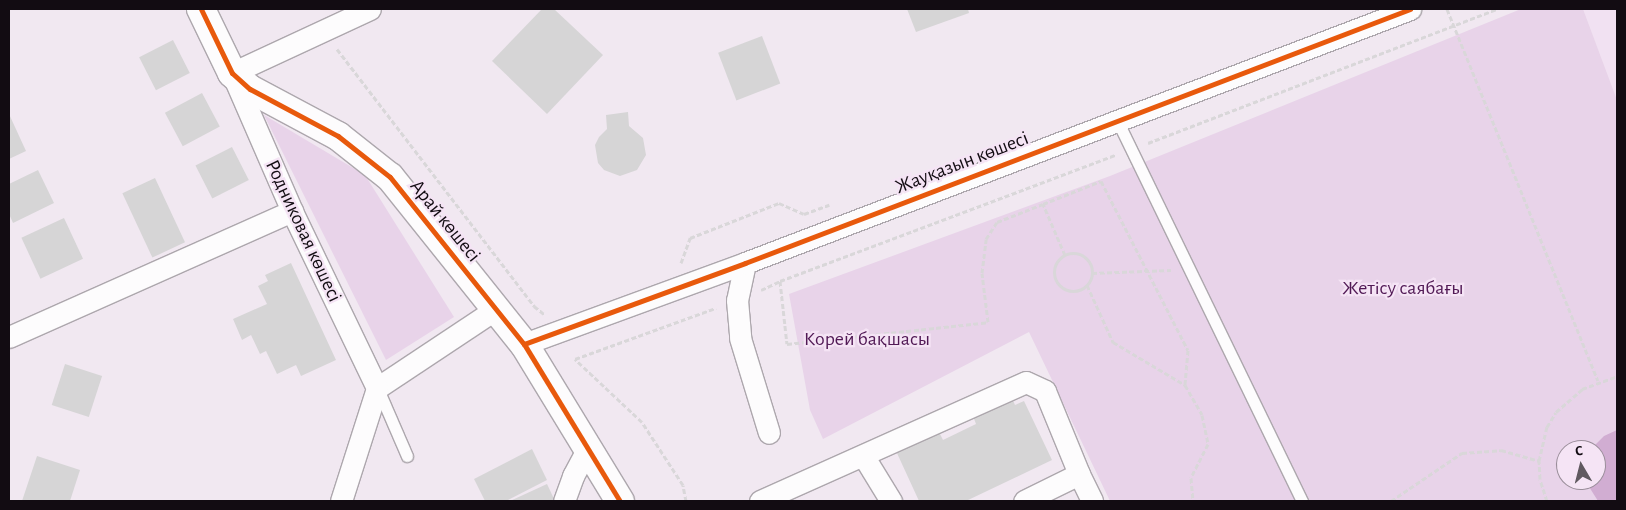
<!DOCTYPE html>
<html>
<head>
<meta charset="utf-8">
<style>
  body { margin:0 }
  #map { position:relative; width:1626px; height:510px; overflow:hidden; background:#f1e8f1; font-family:"Alegreya Sans",sans-serif }
  div>[style] { position:absolute }
  .built>* { inset:0; background:#f1e1f2 }
  .green>* { inset:0; background:#e8d3e9 }
  .water>* { inset:0; background:#d1add2 }
  .building>* { inset:0; background:#d6d5d6; transform-origin:0 0 }
  .path>* { height:3px; margin-top:-1.5px; transform-origin:0; background:repeating-linear-gradient(90deg,#d9d7d9 0 5px,transparent 0 7.5px) }
  .path>.ring { margin:-1.5px; padding:0; box-sizing:content-box; background:none; border:3px solid #d9d7d9; border-radius:50% }
  .roads { filter:drop-shadow(1px 0 #ada7ad) drop-shadow(-1px 0 #ada7ad) drop-shadow(0 1px #ada7ad) drop-shadow(0 -1px #ada7ad) }
  .service>* { height:11px; margin:-5.5px; padding:0 5.5px; transform-origin:5.5px; border-radius:5.5px; background:#fdfcfd }
  .minor>* { height:21px; margin:-10.5px; padding:0 10.5px; transform-origin:10.5px; border-radius:10.5px; background:#fdfcfd }
  .tertiary>* { height:28px; margin:-14px; padding:0 14px; transform-origin:14px; border-radius:14px; background:#fdfcfd }
  .cycleway>* { height:5px; margin:-2.5px; padding:0 2.5px; transform-origin:2.5px; border-radius:2.5px; background:#e8590c }
  span { translate:-50% -50%; white-space:nowrap; text-align:center; line-height:1.15; -webkit-text-stroke:4.5px #f5e4f5; paint-order:stroke }
  .street-label { font-size:20px; color:#120c12 }
  .park-label { font-size:20px; color:#511955 }
  .frame { position:absolute; inset:0; border:10px solid #120c12; pointer-events:none }
  .north { position:absolute; left:1556px; top:440px; width:50px; height:50px; box-sizing:border-box; background:#f5e4f5; border:1px solid #9a8e9a; border-radius:50%; rotate:352deg; font-size:14px; font-weight:700; line-height:20px; text-align:center; color:#120c12 }
  .north::after { content:''; display:block; margin:auto; width:18px; height:22px; background:#605960; clip-path:polygon(50% 0,100% 100%,50% 72%,0 100%) }
</style>
</head>
<body>
<div id="map">
  <div class="built">
    <div style="clip-path:polygon(1583px 9px,1617px 9px,1617px 100px)"></div>
  </div>
  <div class="green">
    <div style="clip-path:polygon(evenodd,1521px 9px,1583px 9px,1617px 100px,1617px 501px,1110px 501px,1029px 332px,823px 439px,810px 410px,789px 294px,1110px 176px,1521px 9px,1566px 450px,1596px 450px,1596px 480px,1566px 480px,1566px 450px)"></div>
    <div style="clip-path:polygon(264px 115px,365px 175px,454px 317px,386px 360px)"></div>
  </div>
  <div class="water">
    <div style="clip-path:polygon(1617px 430px,1617px 501px,1598px 501px,1586px 482px,1596px 480px,1596px 450px,1590px 450px,1604px 436px)"></div>
  </div>
  <div class="building">
    <div style="clip-path:polygon(542px 9px,554px 9px,603px 55px,547px 114px,492px 61px)"></div>
    <div style="clip-path:polygon(907px 9px,968px 9px,969px 13px,916px 32px)"></div>
    <div style="left:762px;top:36px;width:51px;height:47px;rotate:69deg"></div>
    <div style="left:173px;top:40px;width:37px;height:38px;rotate:63deg"></div>
    <div style="left:202px;top:93px;width:38px;height:42px;rotate:62deg"></div>
    <div style="clip-path:polygon(628px 112px,629px 126px,643px 138px,646px 155px,637px 170px,620px 176px,604px 170px,598px 163px,595px 145px,599px 137px,607px 129px,606px 115px)"></div>
    <div style="clip-path:polygon(9px 114px,26px 151px,9px 159px)"></div>
    <div style="left:232px;top:147px;width:37px;height:41px;rotate:63deg"></div>
    <div style="clip-path:polygon(38px 170px,54px 203px,13px 223px,9px 214px,9px 184px)"></div>
    <div style="left:155px;top:178px;width:71px;height:36px;rotate:65deg"></div>
    <div style="left:64px;top:218px;width:45px;height:47px;rotate:65deg"></div>
    <div style="clip-path:polygon(291px 263px,336px 360px,301px 376px,296px 365px,277px 374px,266px 351px,260px 354px,251px 335px,242px 340px,233px 319px,267px 304px,258px 286px,268px 281px,265px 275px)"></div>
    <div style="left:65px;top:364px;width:39px;height:43px;rotate:18deg"></div>
    <div style="clip-path:polygon(1012px 398px,1015px 405px,1024px 401px,1052px 460px,966px 501px,919px 501px,896px 451px,939px 432px,943px 440px,976px 424px,973px 416px)"></div>
    <div style="clip-path:polygon(532px 449px,547px 480px,506px 501px,485px 501px,474px 479px)"></div>
    <div style="clip-path:polygon(37px 456px,80px 470px,70px 501px,22px 501px)"></div>
    <div style="clip-path:polygon(547px 484px,555px 501px,510px 501px)"></div>
  </div>
  <div class="path">
    <div style="left:1447px;top:9px;width:401px;rotate:67.9deg"></div>
    <div style="left:337px;top:49px;width:324px;rotate:52.5deg"></div>
    <div style="left:534px;top:306px;width:13px;rotate:39deg"></div>
    <div style="left:1148px;top:143px;width:374px;rotate:-21deg"></div>
    <div class="ring" style="left:1054px;top:253px;width:35px;height:35px"></div>
    <div style="left:1065px;top:255px;width:56px;rotate:-113.3deg"></div>
    <div style="left:1043px;top:204px;width:62px;rotate:-21.6deg"></div>
    <div style="left:1101px;top:181px;width:190px;rotate:62.8deg"></div>
    <div style="left:1188px;top:350px;width:35px;rotate:95deg"></div>
    <div style="left:681px;top:263px;width:27px;rotate:-70deg"></div>
    <div style="left:690px;top:238px;width:96px;rotate:-21.5deg"></div>
    <div style="left:779px;top:203px;width:27px;rotate:24deg"></div>
    <div style="left:804px;top:214px;width:27px;rotate:-20deg"></div>
    <div style="left:1092px;top:273px;width:79px;rotate:-2.2deg"></div>
    <div style="left:780px;top:281px;width:359px;rotate:-20.6deg"></div>
    <div style="left:1087px;top:285px;width:63px;rotate:65.5deg"></div>
    <div style="left:1113px;top:342px;width:84px;rotate:30.8deg"></div>
    <div style="left:1185px;top:385px;width:34px;rotate:60deg"></div>
    <div style="left:1202px;top:415px;width:30px;rotate:78deg"></div>
    <div style="left:1208px;top:444px;width:38px;rotate:117deg"></div>
    <div style="left:1191px;top:478px;width:23px;rotate:85deg"></div>
    <div style="left:761px;top:290px;width:21px;rotate:-25deg"></div>
    <div style="left:780px;top:281px;width:63px;rotate:83.7deg"></div>
    <div style="left:787px;top:344px;width:202px;rotate:-6.2deg"></div>
    <div style="left:988px;top:322px;width:49px;rotate:-97deg"></div>
    <div style="left:982px;top:273px;width:34px;rotate:-83deg"></div>
    <div style="left:986px;top:239px;width:20px;rotate:-57deg"></div>
    <div style="left:997px;top:222px;width:49px;rotate:-21.4deg"></div>
    <div style="left:686px;top:501px;width:16px;rotate:-101deg"></div>
    <div style="left:683px;top:485px;width:75px;rotate:-123.1deg"></div>
    <div style="left:642px;top:422px;width:92px;rotate:-136.8deg"></div>
    <div style="left:575px;top:359px;width:150px;rotate:-19.9deg"></div>
    <div style="left:1391px;top:501px;width:86px;rotate:-34.1deg"></div>
    <div style="left:1462px;top:453px;width:39px;rotate:-4deg"></div>
    <div style="left:1501px;top:450px;width:40px;rotate:16deg"></div>
    <div style="left:1547px;top:501px;width:23px;rotate:-108deg"></div>
    <div style="left:1540px;top:479px;width:18px;rotate:-93deg"></div>
    <div style="left:1539px;top:461px;width:35px;rotate:-77deg"></div>
    <div style="left:1547px;top:427px;width:17px;rotate:-59deg"></div>
    <div style="left:1556px;top:412px;width:35px;rotate:-41deg"></div>
    <div style="left:1582px;top:389px;width:37px;rotate:-20deg"></div>
  </div>
  <div class="roads">
    <div class="service">
      <div style="left:1117px;top:120px;width:424px;rotate:64.1deg"></div>
      <div style="left:378px;top:389px;width:73px;rotate:66.6deg"></div>
    </div>
    <div class="minor">
      <div style="left:745px;top:263px;width:38px;rotate:102deg"></div>
      <div style="left:737px;top:300px;width:38px;rotate:85deg"></div>
      <div style="left:740px;top:338px;width:99px;rotate:73deg"></div>
      <div style="left:9px;top:337px;width:310px;rotate:-24deg"></div>
      <div style="left:524px;top:344px;width:235px;rotate:-20.1deg"></div>
      <div style="left:745px;top:263px;width:712px;rotate:-20.9deg"></div>
      <div style="left:377px;top:388px;width:143px;rotate:-33.6deg"></div>
      <div style="left:864px;top:457px;width:52px;rotate:58.5deg"></div>
      <div style="left:1079px;top:474px;width:30px;rotate:64deg"></div>
      <div style="left:341px;top:501px;width:119px;rotate:-72.3deg"></div>
      <div style="left:377px;top:388px;width:196px;rotate:-115.7deg"></div>
      <div style="left:292px;top:211px;width:150px;rotate:-113.5deg"></div>
      <div style="left:232px;top:73px;width:152px;rotate:-24.9deg"></div>
      <div style="left:564px;top:501px;width:27px;rotate:-70deg"></div>
      <div style="left:573px;top:476px;width:34px;rotate:-62deg"></div>
      <div style="left:760px;top:501px;width:291px;rotate:-24.1deg"></div>
      <div style="left:1026px;top:382px;width:21px;rotate:25deg"></div>
      <div style="left:1045px;top:391px;width:90px;rotate:67.7deg"></div>
      <div style="left:1079px;top:474px;width:61px;rotate:153.9deg"></div>
    </div>
    <div class="tertiary">
      <div style="left:201px;top:9px;width:71px;rotate:64.2deg"></div>
      <div style="left:232px;top:73px;width:24px;rotate:42deg"></div>
      <div style="left:250px;top:89px;width:100px;rotate:28.1deg"></div>
      <div style="left:338px;top:136px;width:66px;rotate:38.3deg"></div>
      <div style="left:390px;top:177px;width:214px;rotate:51.3deg"></div>
      <div style="left:524px;top:344px;width:184px;rotate:58.6deg"></div>
    </div>
  </div>
  <div class="cycleway">
    <div style="left:201px;top:9px;width:71px;rotate:64.2deg"></div>
    <div style="left:232px;top:73px;width:24px;rotate:42deg"></div>
    <div style="left:250px;top:89px;width:100px;rotate:28.1deg"></div>
    <div style="left:338px;top:136px;width:66px;rotate:38.3deg"></div>
    <div style="left:390px;top:177px;width:214px;rotate:51.3deg"></div>
    <div style="left:524px;top:344px;width:184px;rotate:58.6deg"></div>
    <div style="left:524px;top:344px;width:235px;rotate:-20.1deg"></div>
    <div style="left:745px;top:263px;width:712px;rotate:-20.9deg"></div>
  </div>
  <div class="street-label">
    <span style="left:962px;top:163px;rotate:-21deg">Жауқазын көшесі</span>
    <span style="left:445px;top:221px;rotate:51deg">Арай көшесі</span>
    <span style="left:303px;top:231px;rotate:65deg">Родниковая көшесі</span>
  </div>
  <div class="park-label">
    <span style="left:1403px;top:288px">Жетісу саябағы</span>
    <span style="left:867px;top:339px">Корей бақшасы</span>
  </div>
  <div class="frame"></div>
  <div class="north">С</div>
</div>
</body>
</html>
